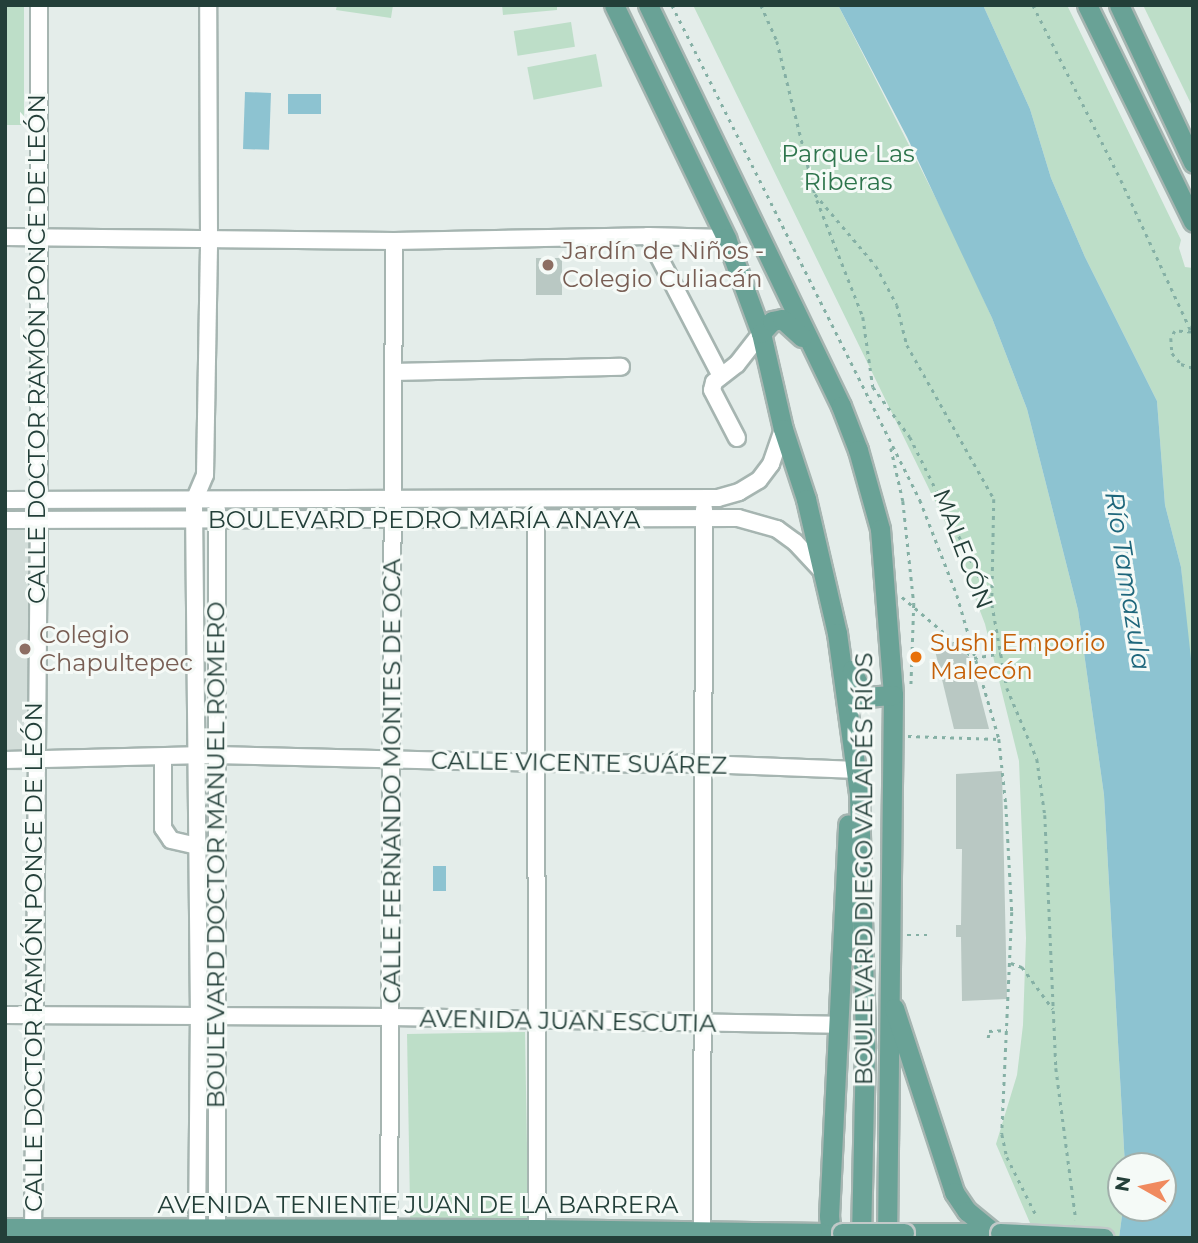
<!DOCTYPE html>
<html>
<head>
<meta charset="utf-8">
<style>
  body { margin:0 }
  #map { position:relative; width:1198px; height:1243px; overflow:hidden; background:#e4edea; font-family:Montserrat,sans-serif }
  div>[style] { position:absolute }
  .built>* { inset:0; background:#d2ddd9; transform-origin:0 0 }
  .green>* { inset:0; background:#bddec8; transform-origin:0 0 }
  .water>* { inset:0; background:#8dc3d1; transform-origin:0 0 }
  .building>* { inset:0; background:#b9c8c3; transform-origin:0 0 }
  .path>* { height:2.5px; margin-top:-1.25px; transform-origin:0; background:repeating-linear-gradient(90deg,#85b0a5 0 3.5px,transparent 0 8.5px) }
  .roads { filter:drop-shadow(2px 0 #a6b5b1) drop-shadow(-2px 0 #a6b5b1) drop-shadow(0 2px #a6b5b1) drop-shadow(0 -2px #a6b5b1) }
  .minor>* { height:16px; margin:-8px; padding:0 8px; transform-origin:8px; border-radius:8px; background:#fff }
  .major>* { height:19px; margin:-9.5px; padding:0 9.5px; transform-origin:9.5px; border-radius:9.5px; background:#69a296 }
  .bridges { filter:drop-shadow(2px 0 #c1c9c8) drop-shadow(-2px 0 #c1c9c8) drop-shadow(0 2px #c1c9c8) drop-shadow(0 -2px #c1c9c8) }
  .major-bridge>* { height:19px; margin:-9.5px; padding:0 9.5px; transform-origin:9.5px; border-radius:9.5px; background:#69a296 }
  .dots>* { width:19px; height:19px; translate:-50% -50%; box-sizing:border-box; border:4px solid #f5faf7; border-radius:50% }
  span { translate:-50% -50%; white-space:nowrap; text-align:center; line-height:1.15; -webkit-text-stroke:6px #f5faf7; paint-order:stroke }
  .park-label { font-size:24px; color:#2e754d }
  .education-label { font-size:24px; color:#785e54 }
  .left { translate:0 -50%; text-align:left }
  .street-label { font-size:24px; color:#233f39 }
  .food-label { font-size:24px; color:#c56008 }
  .water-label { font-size:26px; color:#1e667b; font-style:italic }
  .frame { position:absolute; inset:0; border:7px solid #233f39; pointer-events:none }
  .north { position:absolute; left:1107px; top:1152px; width:70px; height:70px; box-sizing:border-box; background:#f5faf7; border:2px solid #a1afab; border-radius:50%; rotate:279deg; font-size:19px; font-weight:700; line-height:28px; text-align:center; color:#233f39 }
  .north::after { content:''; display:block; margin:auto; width:24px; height:32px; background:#f08a5f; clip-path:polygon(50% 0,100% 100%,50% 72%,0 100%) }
</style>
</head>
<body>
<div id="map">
  <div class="built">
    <div style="left:5px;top:527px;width:40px;height:243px;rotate:1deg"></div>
  </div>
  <div class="green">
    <div style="left:5px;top:5px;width:19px;height:120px"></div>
    <div style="clip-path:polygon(337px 5px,393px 5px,391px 18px,336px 10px)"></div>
    <div style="clip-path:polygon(502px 5px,557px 5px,557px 10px,503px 15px)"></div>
    <div style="clip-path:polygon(693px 5px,838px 5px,957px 240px,992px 318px,1027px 409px,1078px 610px,1104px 795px,1125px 1166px,1121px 1166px,1123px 1208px,1119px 1238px,1030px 1238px,1030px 1223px,996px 1144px,1017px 1075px,1023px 1025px,1026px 938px,1019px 761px,985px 624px,949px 530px)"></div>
    <div style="clip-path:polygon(983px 5px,1067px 5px,1181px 240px,1179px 248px,1185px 267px,1193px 268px,1193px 694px,1181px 567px,1165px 505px,1157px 401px,1085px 257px,1051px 178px,1030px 109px)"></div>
    <div style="clip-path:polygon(1143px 5px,1193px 5px,1193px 108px)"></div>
    <div style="left:571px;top:22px;width:25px;height:58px;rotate:81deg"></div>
    <div style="left:596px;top:54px;width:33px;height:70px;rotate:79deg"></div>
    <div style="left:525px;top:1032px;width:192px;height:118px;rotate:89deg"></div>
  </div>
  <div class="water">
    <div style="clip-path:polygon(838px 5px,983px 5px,1030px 109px,1051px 178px,1085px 257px,1157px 401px,1165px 505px,1181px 567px,1192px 668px,1193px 1238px,1119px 1238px,1123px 1208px,1163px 1208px,1163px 1166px,1125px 1166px,1104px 795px,1078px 610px,1027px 409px,992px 318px,907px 137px)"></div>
    <div style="left:245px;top:92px;width:26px;height:57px;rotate:2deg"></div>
    <div style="left:288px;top:94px;width:33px;height:20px"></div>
    <div style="left:433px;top:866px;width:13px;height:25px"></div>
  </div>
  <div class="building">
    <div style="left:536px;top:258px;width:26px;height:37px"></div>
    <div style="clip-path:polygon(940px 631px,971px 659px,989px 729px,954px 729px,931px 634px)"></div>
    <div style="clip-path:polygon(1002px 771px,1007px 999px,962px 1001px,961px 937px,956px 937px,956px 925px,961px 925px,962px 849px,956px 849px,956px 774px)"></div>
  </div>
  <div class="path">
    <div style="left:672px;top:5px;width:554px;rotate:63.39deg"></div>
    <div style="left:920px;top:500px;width:102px;rotate:68.7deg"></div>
    <div style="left:957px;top:595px;width:150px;rotate:73.7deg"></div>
    <div style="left:999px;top:739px;width:66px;rotate:83.9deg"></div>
    <div style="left:1006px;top:805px;width:107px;rotate:86.8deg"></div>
    <div style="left:1012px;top:912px;width:222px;rotate:92.6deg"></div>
    <div style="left:1002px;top:1134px;width:24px;rotate:78deg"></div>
    <div style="left:1007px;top:1157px;width:67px;rotate:63.4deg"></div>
    <div style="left:761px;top:5px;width:39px;rotate:66deg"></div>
    <div style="left:777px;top:41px;width:158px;rotate:76.1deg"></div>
    <div style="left:815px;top:194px;width:94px;rotate:49.7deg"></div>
    <div style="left:876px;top:266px;width:44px;rotate:61.7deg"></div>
    <div style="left:897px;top:305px;width:41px;rotate:76deg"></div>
    <div style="left:907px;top:345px;width:177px;rotate:60.5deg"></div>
    <div style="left:994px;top:499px;width:105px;rotate:91.1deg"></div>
    <div style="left:992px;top:604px;width:85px;rotate:79.9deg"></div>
    <div style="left:1007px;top:688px;width:77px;rotate:67.1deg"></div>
    <div style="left:1037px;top:759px;width:57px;rotate:81.9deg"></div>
    <div style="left:1045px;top:815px;width:253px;rotate:87.5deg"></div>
    <div style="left:1056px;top:1068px;width:153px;rotate:82.5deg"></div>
    <div style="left:1033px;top:5px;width:196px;rotate:63.3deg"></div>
    <div style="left:1121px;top:180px;width:171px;rotate:65.1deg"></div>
    <div style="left:817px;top:200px;width:126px;rotate:68.5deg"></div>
    <div style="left:863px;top:317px;width:71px;rotate:81.9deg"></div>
    <div style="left:873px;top:387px;width:62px;rotate:53.5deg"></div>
    <div style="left:910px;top:437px;width:183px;rotate:63.7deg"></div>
    <div style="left:1193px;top:324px;width:8px;rotate:104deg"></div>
    <div style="left:1191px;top:332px;width:16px;rotate:-176deg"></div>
    <div style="left:1175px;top:331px;width:8px;rotate:120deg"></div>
    <div style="left:1171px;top:338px;width:15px;rotate:86deg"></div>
    <div style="left:1172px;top:353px;width:14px;rotate:51deg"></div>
    <div style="left:1181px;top:364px;width:13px;rotate:18deg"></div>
    <div style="left:891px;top:448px;width:54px;rotate:77.2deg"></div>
    <div style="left:903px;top:501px;width:104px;rotate:83.9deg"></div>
    <div style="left:914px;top:604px;width:84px;rotate:92deg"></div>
    <div style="left:902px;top:597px;width:94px;rotate:40.3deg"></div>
    <div style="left:974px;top:658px;width:27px;rotate:-10deg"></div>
    <div style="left:908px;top:736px;width:91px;rotate:1.9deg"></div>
    <div style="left:907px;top:935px;width:20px"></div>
    <div style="left:1011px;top:963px;width:12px;rotate:20deg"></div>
    <div style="left:1022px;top:967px;width:52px;rotate:53.6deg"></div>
    <div style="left:988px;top:1038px;width:7px;rotate:-82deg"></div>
    <div style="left:989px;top:1031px;width:18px;rotate:-3deg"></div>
  </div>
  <div class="roads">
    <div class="minor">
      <div style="left:648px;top:236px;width:158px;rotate:62.5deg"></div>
      <div style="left:5px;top:237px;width:389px;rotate:0.6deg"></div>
      <div style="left:394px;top:241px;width:254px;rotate:-1.1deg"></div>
      <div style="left:648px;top:236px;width:78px;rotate:1.5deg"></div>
      <div style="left:393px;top:372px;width:228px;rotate:-1.3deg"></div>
      <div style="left:737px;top:438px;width:54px;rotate:-117.5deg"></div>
      <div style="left:712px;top:390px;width:8px;rotate:-76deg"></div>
      <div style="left:714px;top:382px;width:29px;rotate:-38deg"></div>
      <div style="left:737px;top:364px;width:39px;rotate:-52deg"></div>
      <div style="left:5px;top:500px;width:713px;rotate:-0.16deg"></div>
      <div style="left:718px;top:498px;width:22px;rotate:-16deg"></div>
      <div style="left:739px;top:492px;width:23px;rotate:-31deg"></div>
      <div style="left:759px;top:480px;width:20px;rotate:-53deg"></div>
      <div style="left:771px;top:464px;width:37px;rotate:-71deg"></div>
      <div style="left:536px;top:509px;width:729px;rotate:89.92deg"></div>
      <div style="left:5px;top:520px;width:733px;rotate:-0.16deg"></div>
      <div style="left:738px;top:518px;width:41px;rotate:15.8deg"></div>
      <div style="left:777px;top:529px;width:22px;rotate:36deg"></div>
      <div style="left:795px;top:542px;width:41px;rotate:47deg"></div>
      <div style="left:163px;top:757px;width:71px;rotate:90deg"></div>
      <div style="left:163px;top:828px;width:14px;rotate:56deg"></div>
      <div style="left:171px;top:840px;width:27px;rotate:13deg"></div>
      <div style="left:5px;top:760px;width:210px;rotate:-1.4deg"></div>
      <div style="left:215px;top:755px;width:322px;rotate:1.4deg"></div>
      <div style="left:537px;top:763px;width:166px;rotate:0.3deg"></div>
      <div style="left:703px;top:764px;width:155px;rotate:2.2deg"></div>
      <div style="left:5px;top:1015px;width:386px;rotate:0.3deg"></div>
      <div style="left:391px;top:1017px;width:446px;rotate:1deg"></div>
      <div style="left:33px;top:1238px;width:738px;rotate:-89.53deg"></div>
      <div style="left:39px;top:500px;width:495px;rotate:-90deg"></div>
      <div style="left:197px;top:1238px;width:221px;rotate:-89.5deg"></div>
      <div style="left:199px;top:1017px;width:516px;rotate:-90.56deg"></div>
      <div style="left:194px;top:501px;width:28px;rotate:-67deg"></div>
      <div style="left:205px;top:475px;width:237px;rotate:-89deg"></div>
      <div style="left:209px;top:238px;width:233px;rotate:-90.2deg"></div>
      <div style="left:217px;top:1238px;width:728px;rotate:-90deg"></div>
      <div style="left:389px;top:1238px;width:997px;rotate:-89.71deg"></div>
      <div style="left:702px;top:1238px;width:729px;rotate:-89.84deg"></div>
    </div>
    <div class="major">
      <div style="left:614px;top:5px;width:259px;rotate:64.3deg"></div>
      <div style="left:726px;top:238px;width:101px;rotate:69.8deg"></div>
      <div style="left:761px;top:333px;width:98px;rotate:77.1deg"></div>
      <div style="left:783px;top:429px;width:74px;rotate:71.8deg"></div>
      <div style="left:806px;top:499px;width:138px;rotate:77deg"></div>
      <div style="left:837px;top:633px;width:162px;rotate:82.2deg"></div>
      <div style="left:859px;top:794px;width:254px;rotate:88.6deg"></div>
      <div style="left:865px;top:1048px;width:190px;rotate:91.2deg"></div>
      <div style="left:648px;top:5px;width:445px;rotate:64.3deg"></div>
      <div style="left:841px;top:406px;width:47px;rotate:68.9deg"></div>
      <div style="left:858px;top:450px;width:82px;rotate:74.4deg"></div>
      <div style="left:880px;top:529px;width:167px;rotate:85.5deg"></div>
      <div style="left:893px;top:695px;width:543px;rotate:90.63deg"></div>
      <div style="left:1087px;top:5px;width:241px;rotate:63.9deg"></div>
      <div style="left:1119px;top:5px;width:174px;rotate:64.8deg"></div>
      <div style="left:761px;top:333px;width:16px;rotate:-47deg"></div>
      <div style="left:772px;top:321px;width:10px;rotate:-11deg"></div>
      <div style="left:782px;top:319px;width:27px;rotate:42deg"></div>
      <div style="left:852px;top:670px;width:30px;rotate:66deg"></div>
      <div style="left:864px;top:697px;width:29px;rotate:-4deg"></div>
      <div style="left:894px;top:1008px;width:194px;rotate:71.9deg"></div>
      <div style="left:954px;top:1192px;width:23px;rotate:56deg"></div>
      <div style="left:967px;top:1211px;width:35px;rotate:39deg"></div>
      <div style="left:5px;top:1228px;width:532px;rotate:0.11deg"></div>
      <div style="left:537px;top:1229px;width:305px;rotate:0.8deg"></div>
      <div style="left:904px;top:1233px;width:93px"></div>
      <div style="left:831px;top:1238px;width:22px;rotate:-95deg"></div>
      <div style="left:829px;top:1216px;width:392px;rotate:-87.2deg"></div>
    </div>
  </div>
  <div class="bridges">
    <div class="major-bridge">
      <div style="left:842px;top:1233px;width:62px"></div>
      <div style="left:1000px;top:1233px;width:104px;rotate:2.8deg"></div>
    </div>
  </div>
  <div class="dots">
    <div style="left:548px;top:265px;background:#8d6e63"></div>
    <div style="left:25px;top:649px;background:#8d6e63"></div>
    <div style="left:916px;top:657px;background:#e8710a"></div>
  </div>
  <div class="park-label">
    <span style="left:848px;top:168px">Parque Las<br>Riberas</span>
  </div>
  <div class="education-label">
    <span class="left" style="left:562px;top:265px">Jardín de Niños -<br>Colegio Culiacán</span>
    <span class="left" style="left:39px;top:649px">Colegio<br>Chapultepec</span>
  </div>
  <div class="street-label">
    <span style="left:37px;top:349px;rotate:-90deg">CALLE DOCTOR RAMÓN PONCE DE LEÓN</span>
    <span style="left:424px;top:520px">BOULEVARD PEDRO MARÍA ANAYA</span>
    <span style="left:963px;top:549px;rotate:69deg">MALECÓN</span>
    <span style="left:579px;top:763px;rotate:1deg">CALLE VICENTE SUÁREZ</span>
    <span style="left:392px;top:781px;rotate:-90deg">CALLE FERNANDO MONTES DE OCA</span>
    <span style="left:216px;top:855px;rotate:-90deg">BOULEVARD DOCTOR MANUEL ROMERO</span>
    <span style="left:864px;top:869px;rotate:-90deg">BOULEVARD DIEGO VALADÉS RÍOS</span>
    <span style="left:34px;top:957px;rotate:-90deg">CALLE DOCTOR RAMÓN PONCE DE LEÓN</span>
    <span style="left:568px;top:1021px;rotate:1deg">AVENIDA JUAN ESCUTIA</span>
    <span style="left:418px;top:1205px">AVENIDA TENIENTE JUAN DE LA BARRERA</span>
  </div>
  <div class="food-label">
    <span class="left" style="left:930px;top:657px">Sushi Emporio<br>Malecón</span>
  </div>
  <div class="water-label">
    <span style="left:1127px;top:581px;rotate:81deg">Río Tamazula</span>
  </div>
  <div class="frame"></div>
  <div class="north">N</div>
</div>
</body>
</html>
